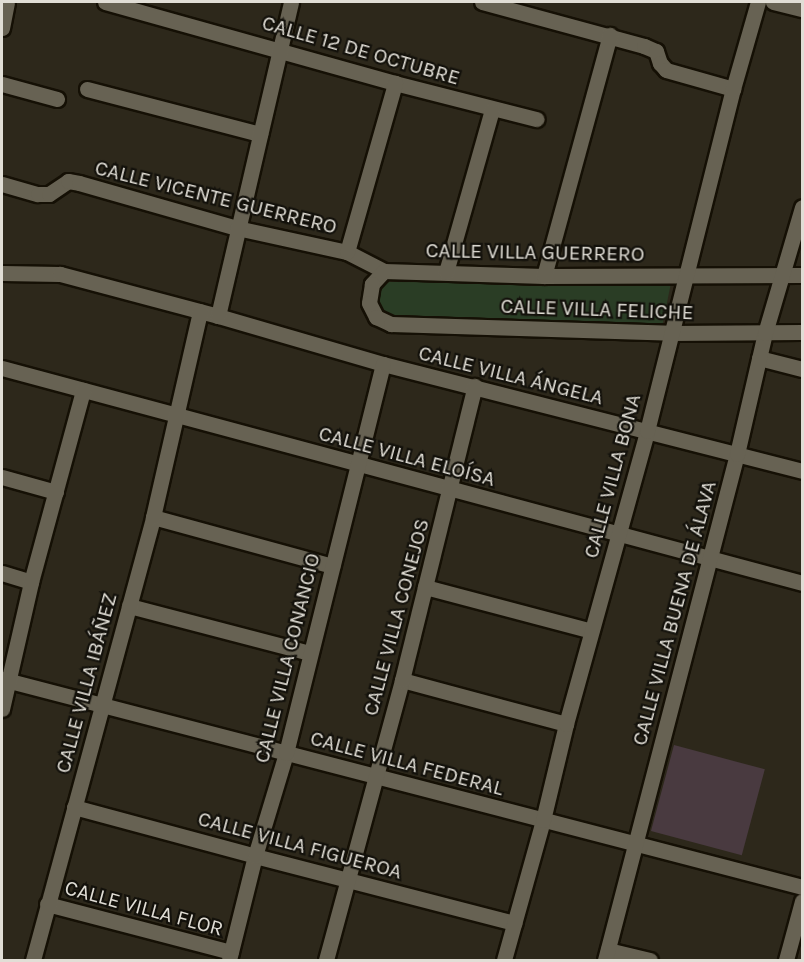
<!DOCTYPE html>
<html>
<head>
<meta charset="utf-8">
<style>
  body { margin:0 }
  #map { position:relative; width:804px; height:962px; overflow:hidden; background:#2d281b; font-family:Karla,sans-serif }
  div>[style] { position:absolute }
  .green>* { inset:0; background:#2a3d25 }
  .building>* { inset:0; background:#493a40; transform-origin:0 0 }
  .roads { filter:drop-shadow(2px 0 #151005) drop-shadow(-2px 0 #151005) drop-shadow(0 2px #151005) drop-shadow(0 -2px #151005) }
  .minor>* { height:15px; margin:-7.5px; padding:0 7.5px; transform-origin:7.5px; border-radius:7.5px; background:#676253 }
  span { translate:-50% -50%; white-space:nowrap; text-align:center; line-height:1.15; -webkit-text-stroke:4.5px #13110b; paint-order:stroke }
  .street-label { font-size:21px; color:#e1ded6 }
  .frame { position:absolute; inset:0; border:3px solid #e1ded6; pointer-events:none }
</style>
</head>
<body>
<div id="map">
  <div class="green">
    <div style="clip-path:polygon(389px 282px,671px 283px,662px 327px,393px 319px,382px 313px,377px 303px,378px 291px)"></div>
  </div>
  <div class="building">
    <div style="left:674px;top:745px;width:94px;height:89px;rotate:15deg"></div>
  </div>
  <div class="roads">
    <div class="minor">
      <div style="left:105px;top:2px;width:301px;rotate:15.6deg"></div>
      <div style="left:395px;top:83px;width:146px;rotate:14.3deg"></div>
      <div style="left:482px;top:2px;width:168px;rotate:15.2deg"></div>
      <div style="left:644px;top:46px;width:13px;rotate:23deg"></div>
      <div style="left:656px;top:51px;width:13px;rotate:72deg"></div>
      <div style="left:660px;top:63px;width:9px;rotate:49deg"></div>
      <div style="left:666px;top:70px;width:70px;rotate:15.8deg"></div>
      <div style="left:773px;top:2px;width:30px;rotate:14deg"></div>
      <div style="left:2px;top:28px;width:26px;rotate:-79deg"></div>
      <div style="left:2px;top:84px;width:57px;rotate:15.3deg"></div>
      <div style="left:87px;top:89px;width:179px;rotate:14.6deg"></div>
      <div style="left:2px;top:184px;width:37px;rotate:16deg"></div>
      <div style="left:38px;top:194px;width:11px"></div>
      <div style="left:49px;top:194px;width:23px;rotate:-34deg"></div>
      <div style="left:68px;top:181px;width:11px;rotate:10deg"></div>
      <div style="left:79px;top:183px;width:164px;rotate:15.9deg"></div>
      <div style="left:237px;top:228px;width:113px;rotate:12.3deg"></div>
      <div style="left:347px;top:252px;width:42px;rotate:27.2deg"></div>
      <div style="left:384px;top:271px;width:160px;rotate:1.8deg"></div>
      <div style="left:544px;top:276px;width:258px;rotate:-0.2deg"></div>
      <div style="left:347px;top:252px;width:176px;rotate:-74.1deg"></div>
      <div style="left:384px;top:271px;width:18px;rotate:133deg"></div>
      <div style="left:372px;top:284px;width:19px;rotate:99deg"></div>
      <div style="left:369px;top:303px;width:16px;rotate:63deg"></div>
      <div style="left:376px;top:317px;width:17px;rotate:25deg"></div>
      <div style="left:391px;top:324px;width:280px;rotate:1.8deg"></div>
      <div style="left:671px;top:333px;width:131px;rotate:-0.4deg"></div>
      <div style="left:446px;top:272px;width:169px;rotate:-74.2deg"></div>
      <div style="left:2px;top:273px;width:58px;rotate:1deg"></div>
      <div style="left:60px;top:274px;width:163px;rotate:14.9deg"></div>
      <div style="left:218px;top:316px;width:172px;rotate:16.2deg"></div>
      <div style="left:383px;top:364px;width:432px;rotate:14.3deg"></div>
      <div style="left:544px;top:276px;width:250px;rotate:-74.7deg"></div>
      <div style="left:218px;top:316px;width:322px;rotate:-76.9deg"></div>
      <div style="left:759px;top:358px;width:44px;rotate:14.3deg"></div>
      <div style="left:2px;top:368px;width:828px;rotate:15.04deg"></div>
      <div style="left:2px;top:477px;width:56px;rotate:15.5deg"></div>
      <div style="left:153px;top:517px;width:186px;rotate:15.3deg"></div>
      <div style="left:2px;top:573px;width:30px;rotate:17deg"></div>
      <div style="left:425px;top:587px;width:172px;rotate:14.8deg"></div>
      <div style="left:129px;top:606px;width:187px;rotate:14.6deg"></div>
      <div style="left:2px;top:679px;width:827px;rotate:14.57deg"></div>
      <div style="left:402px;top:680px;width:170px;rotate:15deg"></div>
      <div style="left:2px;top:709px;width:130px;rotate:-77.1deg"></div>
      <div style="left:31px;top:582px;width:199px;rotate:-74.8deg"></div>
      <div style="left:74px;top:807px;width:188px;rotate:15.1deg"></div>
      <div style="left:255px;top:856px;width:268px;rotate:14.5deg"></div>
      <div style="left:47px;top:904px;width:190px;rotate:14.6deg"></div>
      <div style="left:608px;top:950px;width:43px;rotate:13.4deg"></div>
      <div style="left:33px;top:960px;width:459px;rotate:-74.8deg"></div>
      <div style="left:153px;top:517px;width:211px;rotate:-77.1deg"></div>
      <div style="left:229px;top:960px;width:107px;rotate:-76deg"></div>
      <div style="left:255px;top:856px;width:108px;rotate:-73.2deg"></div>
      <div style="left:286px;top:753px;width:401px;rotate:-76deg"></div>
      <div style="left:326px;top:960px;width:290px;rotate:-74.8deg"></div>
      <div style="left:402px;top:680px;width:303px;rotate:-76.1deg"></div>
      <div style="left:504px;top:960px;width:145px;rotate:-74.4deg"></div>
      <div style="left:543px;top:820px;width:99px;rotate:-76.5deg"></div>
      <div style="left:566px;top:724px;width:304px;rotate:-74.5deg"></div>
      <div style="left:647px;top:431px;width:353px;rotate:-75.9deg"></div>
      <div style="left:733px;top:89px;width:91px;rotate:-74deg"></div>
      <div style="left:605px;top:960px;width:523px;rotate:-75.38deg"></div>
      <div style="left:737px;top:454px;width:124px;rotate:-77deg"></div>
      <div style="left:765px;top:333px;width:131px;rotate:-73.6deg"></div>
      <div style="left:786px;top:960px;width:61px;rotate:-74.8deg"></div>
    </div>
  </div>
  <div class="street-label">
    <span style="left:361px;top:50px;rotate:16deg">CALLE 12 DE OCTUBRE</span>
    <span style="left:216px;top:197px;rotate:14deg">CALLE VICENTE GUERRERO</span>
    <span style="left:535px;top:252px;rotate:1deg">CALLE VILLA GUERRERO</span>
    <span style="left:597px;top:309px;rotate:2deg">CALLE VILLA FELICHE</span>
    <span style="left:511px;top:375px;rotate:14deg">CALLE VILLA ÁNGELA</span>
    <span style="left:407px;top:456px;rotate:15deg">CALLE VILLA ELOÍSA</span>
    <span style="left:612px;top:476px;rotate:-75deg">CALLE VILLA BONA</span>
    <span style="left:674px;top:613px;rotate:-75deg">CALLE VILLA BUENA DE ÁLAVA</span>
    <span style="left:396px;top:617px;rotate:-75deg">CALLE VILLA CONEJOS</span>
    <span style="left:287px;top:658px;rotate:-76deg">CALLE VILLA CONANCIO</span>
    <span style="left:86px;top:683px;rotate:-75deg">CALLE VILLA IBÁÑEZ</span>
    <span style="left:407px;top:763px;rotate:15deg">CALLE VILLA FEDERAL</span>
    <span style="left:300px;top:845px;rotate:15deg">CALLE VILLA FIGUEROA</span>
    <span style="left:144px;top:908px;rotate:15deg">CALLE VILLA FLOR</span>
  </div>
  <div class="frame"></div>
</div>
</body>
</html>
